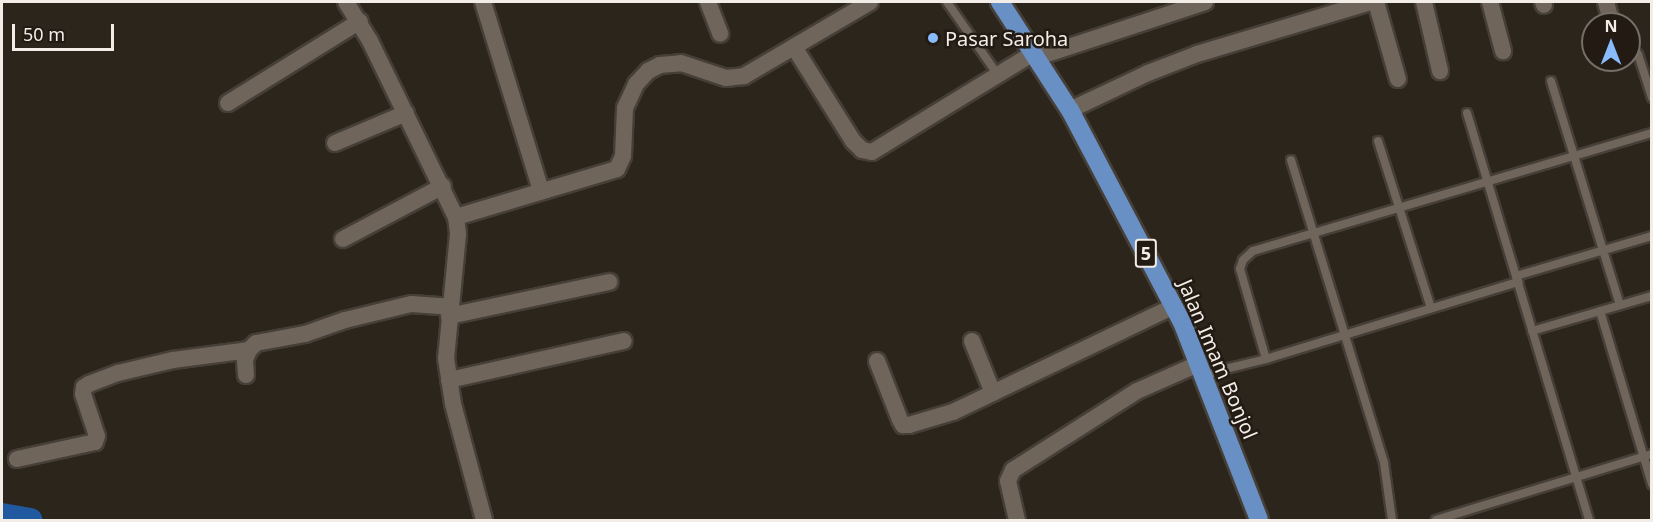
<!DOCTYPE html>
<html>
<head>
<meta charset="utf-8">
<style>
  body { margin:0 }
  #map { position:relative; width:1653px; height:522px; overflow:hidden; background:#2c251c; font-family:"Noto Sans",sans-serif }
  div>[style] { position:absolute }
  .river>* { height:24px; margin:-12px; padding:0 12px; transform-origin:12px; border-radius:12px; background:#20599f }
  .roads { filter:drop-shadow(2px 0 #463f38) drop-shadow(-2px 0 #463f38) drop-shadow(0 2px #463f38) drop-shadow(0 -2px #463f38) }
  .service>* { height:8px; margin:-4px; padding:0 4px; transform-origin:4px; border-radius:4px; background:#6f655b }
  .minor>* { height:16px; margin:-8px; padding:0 8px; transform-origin:8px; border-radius:8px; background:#6f655b }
  .trunk>* { height:18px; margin:-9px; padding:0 9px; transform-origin:9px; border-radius:9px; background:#6890c4 }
  .dots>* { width:16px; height:16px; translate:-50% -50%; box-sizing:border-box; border:3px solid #231b13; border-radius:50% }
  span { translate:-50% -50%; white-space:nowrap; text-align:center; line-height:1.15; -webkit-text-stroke:5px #231b13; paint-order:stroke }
  .shield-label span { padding:2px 4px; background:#231b13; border:2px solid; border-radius:4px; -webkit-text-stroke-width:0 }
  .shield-label { font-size:18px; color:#f2ede7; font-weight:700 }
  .poi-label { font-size:20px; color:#f2ede7 }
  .left { translate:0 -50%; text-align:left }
  .street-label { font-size:20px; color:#f2ede7 }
  .frame { position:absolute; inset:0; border:3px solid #f2ede7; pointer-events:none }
  .north { position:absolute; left:1581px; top:12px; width:60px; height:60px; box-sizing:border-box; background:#231b13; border:2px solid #766f68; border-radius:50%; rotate:0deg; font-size:16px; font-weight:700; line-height:24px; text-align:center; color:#f2ede7 }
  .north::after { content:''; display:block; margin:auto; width:21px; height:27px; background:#89bafc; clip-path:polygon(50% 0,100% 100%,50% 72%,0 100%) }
  .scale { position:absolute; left:12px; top:24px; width:102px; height:27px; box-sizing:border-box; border:3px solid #f2ede7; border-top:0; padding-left:8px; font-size:18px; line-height:21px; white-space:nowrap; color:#f2ede7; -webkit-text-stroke:4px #231b13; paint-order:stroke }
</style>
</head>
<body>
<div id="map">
  <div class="river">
    <div style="left:2px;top:515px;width:29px;rotate:10deg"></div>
  </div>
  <div class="roads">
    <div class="service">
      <div style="left:947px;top:2px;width:89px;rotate:55.1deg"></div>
      <div style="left:1638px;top:54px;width:46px;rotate:72.3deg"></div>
      <div style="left:1551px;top:81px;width:234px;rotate:72.9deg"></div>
      <div style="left:1467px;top:113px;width:425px;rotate:73.3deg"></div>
      <div style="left:1378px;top:141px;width:175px;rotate:72.4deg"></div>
      <div style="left:1291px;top:160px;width:317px;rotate:72.9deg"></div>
      <div style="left:1384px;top:463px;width:58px;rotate:82deg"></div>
      <div style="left:1516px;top:276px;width:142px;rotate:-16.4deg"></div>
      <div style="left:1600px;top:311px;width:181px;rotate:73.3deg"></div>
      <div style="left:1532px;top:331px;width:125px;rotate:-16.3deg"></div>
      <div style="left:1266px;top:359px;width:94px;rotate:-106.1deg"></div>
      <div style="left:1240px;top:269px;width:9px;rotate:-72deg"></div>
      <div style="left:1243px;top:260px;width:13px;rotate:-42deg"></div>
      <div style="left:1253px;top:251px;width:416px;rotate:-16.5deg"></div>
      <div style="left:1204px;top:377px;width:14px;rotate:-25deg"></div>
      <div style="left:1217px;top:371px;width:50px;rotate:-13.8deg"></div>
      <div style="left:1266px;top:359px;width:264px;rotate:-17deg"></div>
      <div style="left:1436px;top:520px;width:226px;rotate:-17deg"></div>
    </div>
    <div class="minor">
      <div style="left:346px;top:2px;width:46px;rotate:58.4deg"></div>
      <div style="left:370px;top:41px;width:196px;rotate:64deg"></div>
      <div style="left:456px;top:217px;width:17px;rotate:83deg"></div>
      <div style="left:458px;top:234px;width:125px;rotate:95.5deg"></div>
      <div style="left:446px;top:358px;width:47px;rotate:81.3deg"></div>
      <div style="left:453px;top:404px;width:120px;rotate:75deg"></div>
      <div style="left:483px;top:2px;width:198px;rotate:72.9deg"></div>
      <div style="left:708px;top:2px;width:34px;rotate:69deg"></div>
      <div style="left:1376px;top:2px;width:80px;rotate:74.1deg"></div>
      <div style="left:1424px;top:2px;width:71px;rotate:76.9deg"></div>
      <div style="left:1490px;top:2px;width:51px;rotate:75.1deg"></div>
      <div style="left:1543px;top:2px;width:3px;rotate:72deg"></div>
      <div style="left:1606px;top:2px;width:23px;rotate:75deg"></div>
      <div style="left:794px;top:47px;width:111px;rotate:57.9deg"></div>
      <div style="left:853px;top:141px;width:13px;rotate:45deg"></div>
      <div style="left:862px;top:150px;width:10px;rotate:11deg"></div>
      <div style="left:872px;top:152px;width:188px;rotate:-31.5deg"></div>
      <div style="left:1035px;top:58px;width:179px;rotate:-18.2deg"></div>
      <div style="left:228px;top:103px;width:155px;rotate:-31.8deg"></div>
      <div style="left:1070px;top:110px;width:86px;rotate:-25.4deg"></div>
      <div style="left:1148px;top:73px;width:53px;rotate:-21.2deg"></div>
      <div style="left:1197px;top:54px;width:181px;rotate:-16.7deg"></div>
      <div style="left:335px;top:143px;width:77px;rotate:-22.9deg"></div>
      <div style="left:456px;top:217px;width:168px;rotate:-16.6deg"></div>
      <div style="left:617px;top:169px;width:14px;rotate:-65deg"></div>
      <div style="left:623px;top:156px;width:48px;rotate:-87.6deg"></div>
      <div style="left:625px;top:108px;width:26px;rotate:-65deg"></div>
      <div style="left:636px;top:84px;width:18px;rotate:-47deg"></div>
      <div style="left:648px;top:71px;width:13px;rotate:-27deg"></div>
      <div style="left:660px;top:65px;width:21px;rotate:-5deg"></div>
      <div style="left:681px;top:63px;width:47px;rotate:18.4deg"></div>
      <div style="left:726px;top:78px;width:18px;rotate:-6deg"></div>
      <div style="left:744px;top:76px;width:146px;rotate:-30.4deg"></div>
      <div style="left:343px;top:239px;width:113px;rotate:-27.9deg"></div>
      <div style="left:449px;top:316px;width:164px;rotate:-12deg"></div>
      <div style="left:972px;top:341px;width:56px;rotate:68deg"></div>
      <div style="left:877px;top:361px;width:63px;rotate:68.7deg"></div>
      <div style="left:900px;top:420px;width:6px;rotate:59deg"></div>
      <div style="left:903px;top:425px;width:6px"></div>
      <div style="left:909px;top:425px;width:46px;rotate:-16.5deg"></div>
      <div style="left:953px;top:412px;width:245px;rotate:-25.6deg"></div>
      <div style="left:246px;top:375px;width:15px;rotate:-94deg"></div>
      <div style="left:245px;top:360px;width:11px;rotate:-68deg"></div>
      <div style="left:249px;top:350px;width:10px;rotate:-45deg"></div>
      <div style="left:256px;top:343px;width:50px;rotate:-10.4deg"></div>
      <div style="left:305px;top:334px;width:42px;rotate:-19.3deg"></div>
      <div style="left:345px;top:320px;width:68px;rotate:-13.6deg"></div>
      <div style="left:411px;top:304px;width:39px;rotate:4deg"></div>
      <div style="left:449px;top:380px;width:179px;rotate:-12.6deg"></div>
      <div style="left:17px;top:459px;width:80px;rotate:-12.3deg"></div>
      <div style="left:95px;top:442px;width:6px;rotate:-72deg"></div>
      <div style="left:97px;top:436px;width:44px;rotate:-108.4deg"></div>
      <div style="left:83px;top:394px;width:7px;rotate:-82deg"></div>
      <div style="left:84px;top:387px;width:6px;rotate:-31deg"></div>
      <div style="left:89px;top:384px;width:31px;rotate:-21deg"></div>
      <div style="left:118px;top:373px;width:57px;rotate:-13.3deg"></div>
      <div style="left:173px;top:360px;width:77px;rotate:-7.5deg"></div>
      <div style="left:1017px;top:520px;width:40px;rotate:-103deg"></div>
      <div style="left:1008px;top:481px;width:12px;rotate:-66deg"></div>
      <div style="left:1013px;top:470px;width:147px;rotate:-32.5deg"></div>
      <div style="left:1137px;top:391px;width:67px;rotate:-23.9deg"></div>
    </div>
    <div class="trunk">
      <div style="left:1000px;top:2px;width:129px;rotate:57.1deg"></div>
      <div style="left:1070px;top:110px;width:240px;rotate:62.2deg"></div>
      <div style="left:1182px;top:322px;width:212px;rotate:68.7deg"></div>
    </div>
  </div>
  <div class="dots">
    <div style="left:933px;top:38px;background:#89bafc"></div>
  </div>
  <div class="shield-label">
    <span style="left:1146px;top:253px">5</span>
  </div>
  <div class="poi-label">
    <span class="left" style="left:945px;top:38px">Pasar Saroha</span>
  </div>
  <div class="street-label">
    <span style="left:1218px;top:359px;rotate:67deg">Jalan Imam Bonjol</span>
  </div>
  <div class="frame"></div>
  <div class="north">N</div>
  <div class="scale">50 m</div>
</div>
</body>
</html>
